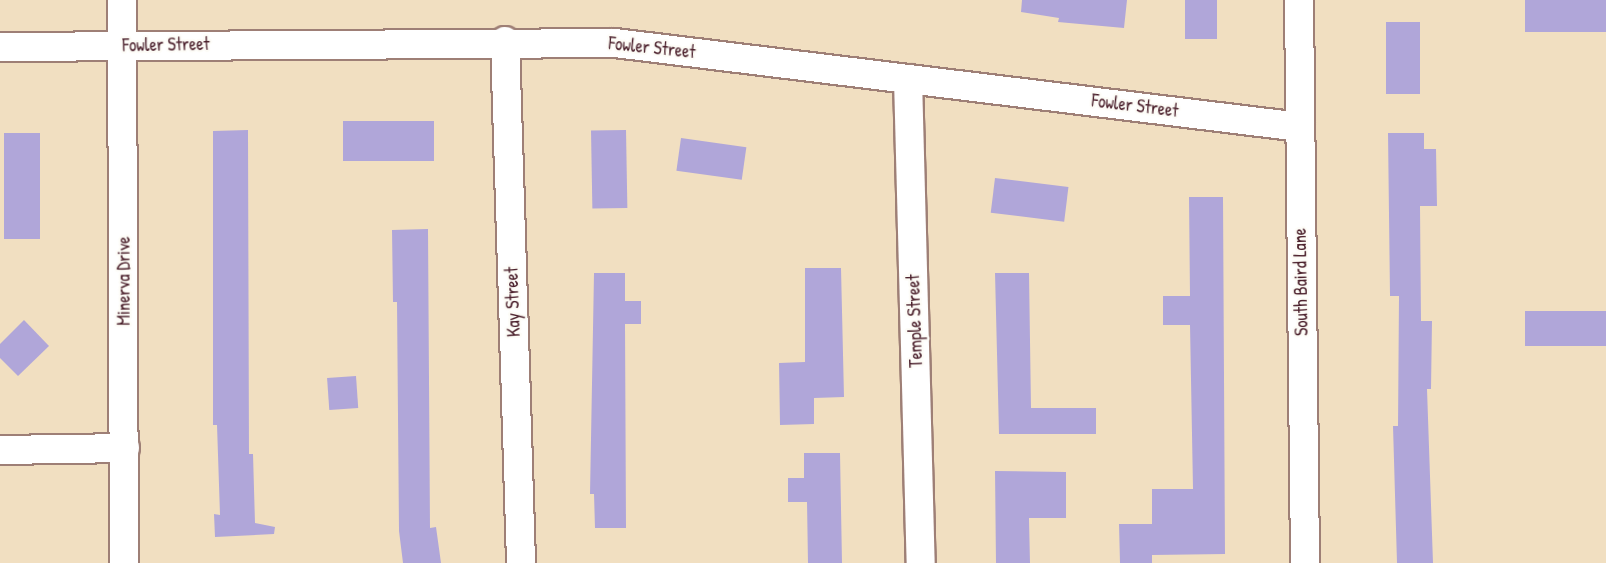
<!DOCTYPE html>
<html>
<head>
<meta charset="utf-8">
<style>
  body { margin:0 }
  #map { position:relative; width:1606px; height:563px; overflow:hidden; background:#f1dfc1; font-family:"Patrick Hand",sans-serif }
  div>[style] { position:absolute }
  .building>* { inset:0; background:#b0a6d9; transform-origin:0 0 }
  .roads { filter:drop-shadow(2px 0 #9e7f76) drop-shadow(-2px 0 #9e7f76) drop-shadow(0 2px #9e7f76) drop-shadow(0 -2px #9e7f76) }
  .minor>* { height:28px; margin:-14px; padding:0 14px; transform-origin:14px; border-radius:14px; background:#fff }
  span { translate:-50% -50%; white-space:nowrap; text-align:center; line-height:1.15; -webkit-text-stroke:4.5px #fdfcf7; paint-order:stroke }
  .street-label { font-size:18px; color:#4a1f2b }
</style>
</head>
<body>
<div id="map">
  <div class="building">
    <div style="clip-path:polygon(1022px 0,1127px 0,1124px 28px,1058px 22px,1059px 18px,1021px 12px)"></div>
    <div style="left:1185px;top:0;width:32px;height:39px"></div>
    <div style="left:1525px;top:0;width:81px;height:32px"></div>
    <div style="left:1386px;top:22px;width:34px;height:72px"></div>
    <div style="left:434px;top:121px;width:40px;height:91px;rotate:90deg"></div>
    <div style="clip-path:polygon(248px 130px,249px 454px,253px 454px,255px 523px,275px 527px,274px 534px,215px 537px,214px 514px,220px 515px,217px 425px,213px 425px,213px 131px)"></div>
    <div style="left:626px;top:130px;width:78px;height:35px;rotate:89deg"></div>
    <div style="left:4px;top:133px;width:36px;height:106px"></div>
    <div style="clip-path:polygon(1388px 133px,1424px 133px,1424px 149px,1436px 149px,1437px 206px,1420px 206px,1421px 321px,1432px 321px,1431px 389px,1427px 389px,1433px 563px,1397px 563px,1393px 426px,1398px 426px,1399px 296px,1390px 296px)"></div>
    <div style="left:681px;top:138px;width:66px;height:33px;rotate:8deg"></div>
    <div style="left:995px;top:178px;width:74px;height:35px;rotate:7deg"></div>
    <div style="clip-path:polygon(1189px 197px,1223px 197px,1225px 554px,1152px 555px,1152px 563px,1120px 563px,1119px 524px,1152px 524px,1152px 489px,1193px 489px,1190px 325px,1163px 325px,1163px 296px,1190px 296px)"></div>
    <div style="clip-path:polygon(428px 229px,430px 528px,436px 527px,441px 563px,403px 563px,399px 531px,397px 302px,393px 302px,392px 230px)"></div>
    <div style="clip-path:polygon(805px 268px,841px 268px,844px 397px,814px 398px,814px 424px,780px 425px,779px 363px,805px 362px)"></div>
    <div style="clip-path:polygon(594px 273px,625px 273px,625px 301px,641px 301px,641px 324px,625px 324px,626px 528px,595px 528px,594px 494px,590px 494px)"></div>
    <div style="clip-path:polygon(995px 273px,1029px 273px,1031px 408px,1096px 408px,1096px 434px,999px 434px)"></div>
    <div style="left:1525px;top:311px;width:81px;height:35px"></div>
    <div style="clip-path:polygon(24px 320px,49px 346px,18px 376px,0 358px,0 344px)"></div>
    <div style="left:356px;top:376px;width:32px;height:29px;rotate:86deg"></div>
    <div style="clip-path:polygon(804px 453px,840px 453px,842px 563px,808px 563px,807px 502px,788px 502px,788px 478px,804px 478px)"></div>
    <div style="clip-path:polygon(995px 471px,1066px 472px,1066px 518px,1029px 518px,1030px 563px,996px 563px)"></div>
  </div>
  <div class="roads">
    <div class="minor">
      <div style="left:122px;top:0;width:563px;rotate:89.8deg"></div>
      <div style="left:1299px;top:0;width:563px;rotate:89.39deg"></div>
      <div style="left:505px;top:41px;width:522px;rotate:88.24deg"></div>
      <div style="left:0;top:47px;width:615px;rotate:-0.37deg"></div>
      <div style="left:615px;top:43px;width:690px;rotate:6.99deg"></div>
      <div style="left:908px;top:79px;width:484px;rotate:88.5deg"></div>
      <div style="left:0;top:450px;width:125px;rotate:-0.9deg"></div>
    </div>
  </div>
  <div class="street-label">
    <span style="left:166px;top:45px;rotate:-1deg">Fowler Street</span>
    <span style="left:652px;top:48px;rotate:6deg">Fowler Street</span>
    <span style="left:1135px;top:106px;rotate:7deg">Fowler Street</span>
    <span style="left:124px;top:281px;rotate:-90deg">Minerva Drive</span>
    <span style="left:1301px;top:282px;rotate:-91deg">South Baird Lane</span>
    <span style="left:513px;top:302px;rotate:-92deg">Kay Street</span>
    <span style="left:915px;top:321px;rotate:-92deg">Temple Street</span>
  </div>
</div>
</body>
</html>
